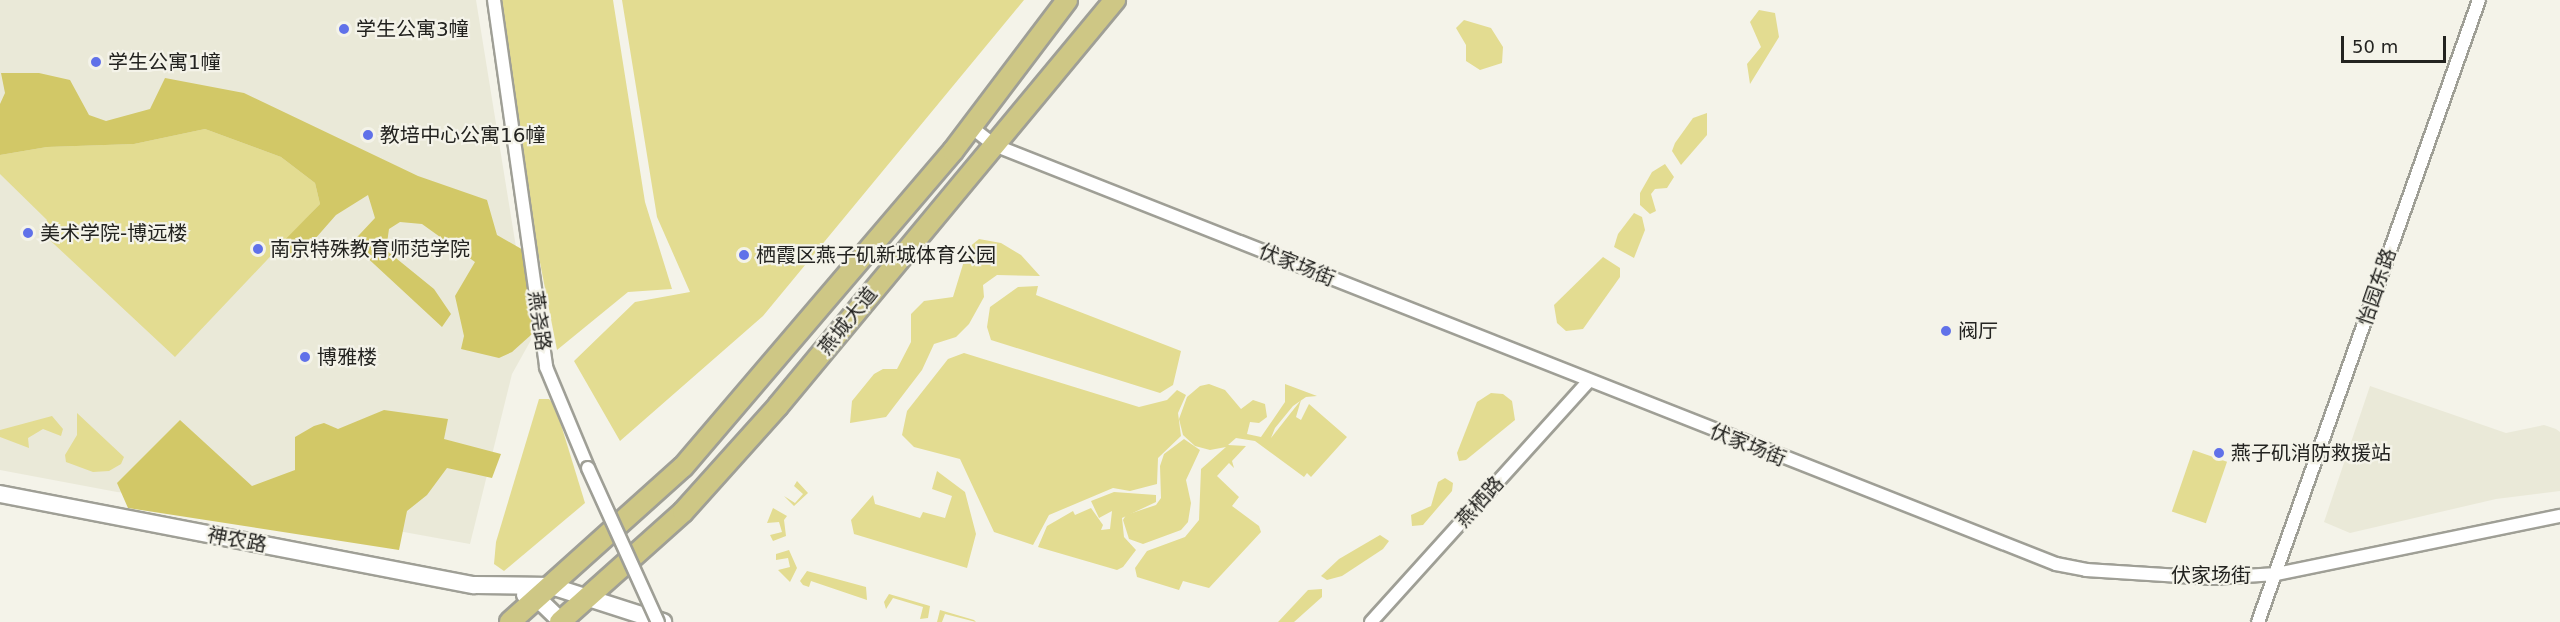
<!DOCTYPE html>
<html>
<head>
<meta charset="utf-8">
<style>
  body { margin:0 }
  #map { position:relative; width:2560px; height:622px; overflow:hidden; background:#f4f3e9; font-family:"DejaVu Sans","Noto Sans SC",sans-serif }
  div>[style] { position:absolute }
  .built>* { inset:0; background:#eae9d8 }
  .green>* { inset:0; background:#e3dc91; transform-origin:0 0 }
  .forest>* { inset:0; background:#d2c867 }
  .roads { filter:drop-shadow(2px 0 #9f9f96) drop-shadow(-2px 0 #9f9f96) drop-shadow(0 2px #9f9f96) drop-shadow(0 -2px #9f9f96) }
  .minor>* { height:12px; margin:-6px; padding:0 6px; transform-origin:6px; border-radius:6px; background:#fff }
  .tertiary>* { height:16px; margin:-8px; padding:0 8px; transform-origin:8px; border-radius:8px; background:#fff }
  .primary>* { height:20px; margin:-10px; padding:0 10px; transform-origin:10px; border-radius:10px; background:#cec785 }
  .bridges { filter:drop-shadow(2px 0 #9f9f96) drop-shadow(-2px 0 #9f9f96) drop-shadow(0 2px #9f9f96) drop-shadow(0 -2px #9f9f96) }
  .minor-bridge>* { height:12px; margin:-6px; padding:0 6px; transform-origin:6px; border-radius:6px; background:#fff }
  .dots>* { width:16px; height:16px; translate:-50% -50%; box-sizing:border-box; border:3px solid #f4f3e9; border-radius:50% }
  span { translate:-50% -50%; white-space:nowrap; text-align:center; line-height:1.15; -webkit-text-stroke:4.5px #f4f3e9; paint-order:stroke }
  .poi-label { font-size:20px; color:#232320 }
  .left { translate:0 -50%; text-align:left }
  .street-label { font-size:20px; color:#232320 }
  .scale { position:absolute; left:2341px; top:36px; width:105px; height:27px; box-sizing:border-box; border:3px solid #232320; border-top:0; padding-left:8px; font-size:18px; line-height:21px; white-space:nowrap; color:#232320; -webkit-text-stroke:4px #f4f3e9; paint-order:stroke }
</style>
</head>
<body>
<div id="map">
  <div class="built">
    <div style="clip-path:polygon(0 0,476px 0,531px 340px,512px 374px,470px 544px,260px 506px,117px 492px,0 470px)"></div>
    <div style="clip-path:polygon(2370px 386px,2506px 433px,2544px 425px,2556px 429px,2560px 432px,2560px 491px,2496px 499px,2350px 533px,2324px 522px)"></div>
  </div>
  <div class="green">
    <div style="clip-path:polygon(489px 0,613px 0,645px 202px,672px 289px,628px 292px,557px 350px)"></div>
    <div style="clip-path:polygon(622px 0,1024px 0,763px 316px,620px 441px,574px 361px,635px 302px,690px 292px,657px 217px)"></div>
    <div style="clip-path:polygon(1759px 10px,1775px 13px,1779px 37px,1750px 84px,1747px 64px,1761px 47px,1750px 22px)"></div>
    <div style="clip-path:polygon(1464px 20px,1491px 28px,1503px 47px,1502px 63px,1480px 70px,1466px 61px,1466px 45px,1456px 28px)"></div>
    <div style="clip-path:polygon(1707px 113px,1707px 135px,1681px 165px,1672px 151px,1675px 143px,1693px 118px)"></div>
    <div style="clip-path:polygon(205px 129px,281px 157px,315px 183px,320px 204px,175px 357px,39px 230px,47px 220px,0 174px,0 155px,47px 147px,134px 144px)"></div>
    <div style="clip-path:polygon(1665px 164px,1674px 177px,1667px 188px,1655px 189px,1651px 194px,1656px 211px,1650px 214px,1640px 205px,1640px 193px,1652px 172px)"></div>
    <div style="clip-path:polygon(1634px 213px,1642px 217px,1645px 230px,1634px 258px,1614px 247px,1618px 234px)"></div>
    <div style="clip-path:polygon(979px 239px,1001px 243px,1021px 255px,1040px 276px,997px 275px,983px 285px,984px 297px,969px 324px,956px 337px,934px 344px,922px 370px,886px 417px,850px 423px,852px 401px,874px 374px,883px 369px,897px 369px,911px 342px,911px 314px,924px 301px,953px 297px,968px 248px)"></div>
    <div style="clip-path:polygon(1603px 257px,1620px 268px,1620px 277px,1583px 329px,1566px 331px,1557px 323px,1554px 305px)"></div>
    <div style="clip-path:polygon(1038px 286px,1036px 295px,1181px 351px,1173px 385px,1160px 393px,991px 340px,987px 327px,990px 307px,1018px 287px)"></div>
    <div style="clip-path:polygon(964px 353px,1139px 407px,1167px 400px,1177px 390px,1186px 395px,1178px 413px,1181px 436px,1158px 458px,1157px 484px,1130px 491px,1113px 488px,1049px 515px,1033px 545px,994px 532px,960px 459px,914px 447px,902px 435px,907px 411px,948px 359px)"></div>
    <div style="clip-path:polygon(1209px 384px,1225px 390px,1241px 409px,1253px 400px,1265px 404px,1267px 417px,1259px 423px,1250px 422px,1247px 434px,1261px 437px,1285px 402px,1285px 384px,1317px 396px,1306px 397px,1293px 406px,1275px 428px,1271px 438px,1301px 400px,1296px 417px,1301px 420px,1309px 404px,1347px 437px,1311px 477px,1307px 473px,1304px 477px,1255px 441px,1236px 438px,1228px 445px,1246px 446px,1232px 461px,1234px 468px,1229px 463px,1217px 476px,1239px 497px,1232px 506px,1259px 526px,1261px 532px,1209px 588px,1183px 581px,1179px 590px,1137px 577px,1135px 568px,1147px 551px,1185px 537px,1199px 520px,1201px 469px,1226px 447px,1210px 450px,1195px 446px,1183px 435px,1179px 419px,1187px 397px,1200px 386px)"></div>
    <div style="clip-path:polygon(1491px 393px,1503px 394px,1512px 401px,1515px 420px,1466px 460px,1459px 461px,1457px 453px,1477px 402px)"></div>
    <div style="clip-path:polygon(539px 399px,549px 399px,555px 405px,585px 503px,504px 571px,494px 564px,496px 542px)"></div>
    <div style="clip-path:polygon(77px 413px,124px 457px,121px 464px,109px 471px,93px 472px,66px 462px,65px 455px,77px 435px)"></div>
    <div style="clip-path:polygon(52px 416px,63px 429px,61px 436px,43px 429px,28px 438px,29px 448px,0 437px,0 430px)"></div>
    <div style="clip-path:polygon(1184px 439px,1200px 450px,1186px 480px,1191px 503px,1188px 522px,1181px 530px,1143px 544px,1129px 539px,1123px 520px,1126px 515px,1156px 505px,1161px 498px,1160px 466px,1164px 454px)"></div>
    <div style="left:2193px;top:450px;width:36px;height:65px;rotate:19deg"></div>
    <div style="clip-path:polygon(937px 471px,965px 492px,976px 534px,967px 568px,854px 534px,851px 520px,873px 495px,875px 504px,920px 518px,923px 512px,945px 518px,952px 496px,932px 489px)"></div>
    <div style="clip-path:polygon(1445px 478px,1453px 483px,1452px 491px,1423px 525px,1412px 526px,1411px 515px,1431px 506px,1438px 482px)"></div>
    <div style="clip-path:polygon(797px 481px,808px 493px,794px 506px,784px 496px,795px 503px,803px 494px,794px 486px)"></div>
    <div style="clip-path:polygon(1114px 492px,1156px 495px,1156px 502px,1122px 518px,1124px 537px,1136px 550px,1123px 567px,1117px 570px,1038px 547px,1047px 526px,1073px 511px,1075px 515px,1091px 508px,1103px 525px,1101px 530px,1110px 529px,1112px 511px,1099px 518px,1091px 501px)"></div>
    <div style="clip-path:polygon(773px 508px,787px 516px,784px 520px,786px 536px,773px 541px,770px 535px,782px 532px,779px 522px,767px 523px)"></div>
    <div style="clip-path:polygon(1380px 535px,1389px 541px,1383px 549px,1342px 576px,1327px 580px,1321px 576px,1339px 559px)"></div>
    <div style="clip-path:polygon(789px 550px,797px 568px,790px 582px,778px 570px,790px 567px,788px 558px,776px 560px,776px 554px)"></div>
    <div style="clip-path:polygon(807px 571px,866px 587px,867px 600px,811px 581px,809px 587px,803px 585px,800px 581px)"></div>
    <div style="clip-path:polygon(1322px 589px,1322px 597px,1294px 622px,1278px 622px,1308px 590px)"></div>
    <div style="clip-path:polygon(889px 594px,930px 606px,928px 618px,920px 619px,923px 607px,893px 598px,886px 609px,884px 602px)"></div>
    <div style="clip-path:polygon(940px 610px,974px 620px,976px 622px,945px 614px,942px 622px,937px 622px)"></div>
  </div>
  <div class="forest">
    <div style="clip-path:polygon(1px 73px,39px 73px,70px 80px,89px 115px,106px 121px,150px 109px,165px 78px,244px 93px,418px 176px,487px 200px,497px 235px,532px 255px,541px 326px,512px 352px,499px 358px,461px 349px,464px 336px,455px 296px,475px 262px,422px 224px,400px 222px,389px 229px,386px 250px,434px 289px,451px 314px,442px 327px,361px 252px,353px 259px,344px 251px,375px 218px,368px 195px,336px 215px,300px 256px,276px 249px,320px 204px,315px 183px,281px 157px,205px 129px,134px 144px,47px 147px,0 155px,0 104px,5px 93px)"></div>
    <div style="clip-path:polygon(384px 410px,448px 419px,444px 439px,501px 454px,492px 478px,447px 468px,427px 495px,407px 511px,399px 550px,128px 508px,117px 483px,180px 420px,252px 486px,295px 470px,295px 437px,314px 426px,324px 423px,338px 429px)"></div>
  </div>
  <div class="roads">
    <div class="minor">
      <div style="left:494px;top:0;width:371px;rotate:81.9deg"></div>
      <div style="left:546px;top:367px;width:109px;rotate:67.4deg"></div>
      <div style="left:971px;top:127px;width:29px;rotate:38deg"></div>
      <div style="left:994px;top:145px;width:1142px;rotate:21.53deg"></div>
      <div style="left:2056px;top:564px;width:31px;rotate:11deg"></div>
      <div style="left:2086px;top:570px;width:126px;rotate:3.6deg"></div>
      <div style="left:2212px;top:578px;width:65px;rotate:-3.5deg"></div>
      <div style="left:2277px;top:574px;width:289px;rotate:-11.6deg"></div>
      <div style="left:1371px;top:622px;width:325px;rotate:-47.9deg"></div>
      <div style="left:2258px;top:622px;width:660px;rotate:-70.44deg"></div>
    </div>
    <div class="tertiary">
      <div style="left:0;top:494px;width:483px;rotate:10.9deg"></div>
      <div style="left:474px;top:585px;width:77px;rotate:0.7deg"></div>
      <div style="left:551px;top:586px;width:118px;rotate:17.8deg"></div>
      <div style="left:525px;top:595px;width:12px;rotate:14deg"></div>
      <div style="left:537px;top:598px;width:35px;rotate:44deg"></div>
    </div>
    <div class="primary">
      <div style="left:510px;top:622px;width:232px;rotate:-41.9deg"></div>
      <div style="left:683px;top:467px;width:416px;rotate:-49.5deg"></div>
      <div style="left:953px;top:151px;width:189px;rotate:-52.9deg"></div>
      <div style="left:560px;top:622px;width:165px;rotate:-41.8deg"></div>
      <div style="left:683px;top:512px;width:142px;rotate:-48.1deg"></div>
      <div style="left:778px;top:406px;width:528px;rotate:-50.31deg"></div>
    </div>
  </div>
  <div class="bridges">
    <div class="minor-bridge">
      <div style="left:588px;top:468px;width:169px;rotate:65.6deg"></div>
    </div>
  </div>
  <div class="dots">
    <div style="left:344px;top:29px;background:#6071e9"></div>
    <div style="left:96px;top:62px;background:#6071e9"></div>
    <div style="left:368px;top:135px;background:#6071e9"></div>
    <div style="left:28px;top:233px;background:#6071e9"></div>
    <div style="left:258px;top:249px;background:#6071e9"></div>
    <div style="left:744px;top:255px;background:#6071e9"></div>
    <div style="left:1946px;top:331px;background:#6071e9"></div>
    <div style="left:305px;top:357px;background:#6071e9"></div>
    <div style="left:2219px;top:453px;background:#6071e9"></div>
  </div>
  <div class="poi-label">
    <span class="left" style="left:356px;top:29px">学生公寓3幢</span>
    <span class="left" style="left:108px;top:62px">学生公寓1幢</span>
    <span class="left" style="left:380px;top:135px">教培中心公寓16幢</span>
    <span class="left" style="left:40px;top:233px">美术学院-博远楼</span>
    <span class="left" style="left:270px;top:249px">南京特殊教育师范学院</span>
    <span class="left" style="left:756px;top:255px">栖霞区燕子矶新城体育公园</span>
    <span class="left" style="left:1958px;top:331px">阀厅</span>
    <span class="left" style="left:317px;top:357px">博雅楼</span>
    <span class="left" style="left:2231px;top:453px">燕子矶消防救援站</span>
  </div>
  <div class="street-label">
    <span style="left:1297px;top:265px;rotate:22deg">伏家场街</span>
    <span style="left:2377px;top:287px;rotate:-71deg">怡园东路</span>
    <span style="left:539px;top:321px;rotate:82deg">燕尧路</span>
    <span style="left:848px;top:321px;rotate:-51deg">燕城大道</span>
    <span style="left:1748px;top:445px;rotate:22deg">伏家场街</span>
    <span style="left:1480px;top:502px;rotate:-48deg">燕栖路</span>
    <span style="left:237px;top:540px;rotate:11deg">神农路</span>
    <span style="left:2211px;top:575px">伏家场街</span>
  </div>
  <div class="scale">50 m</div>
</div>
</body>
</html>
